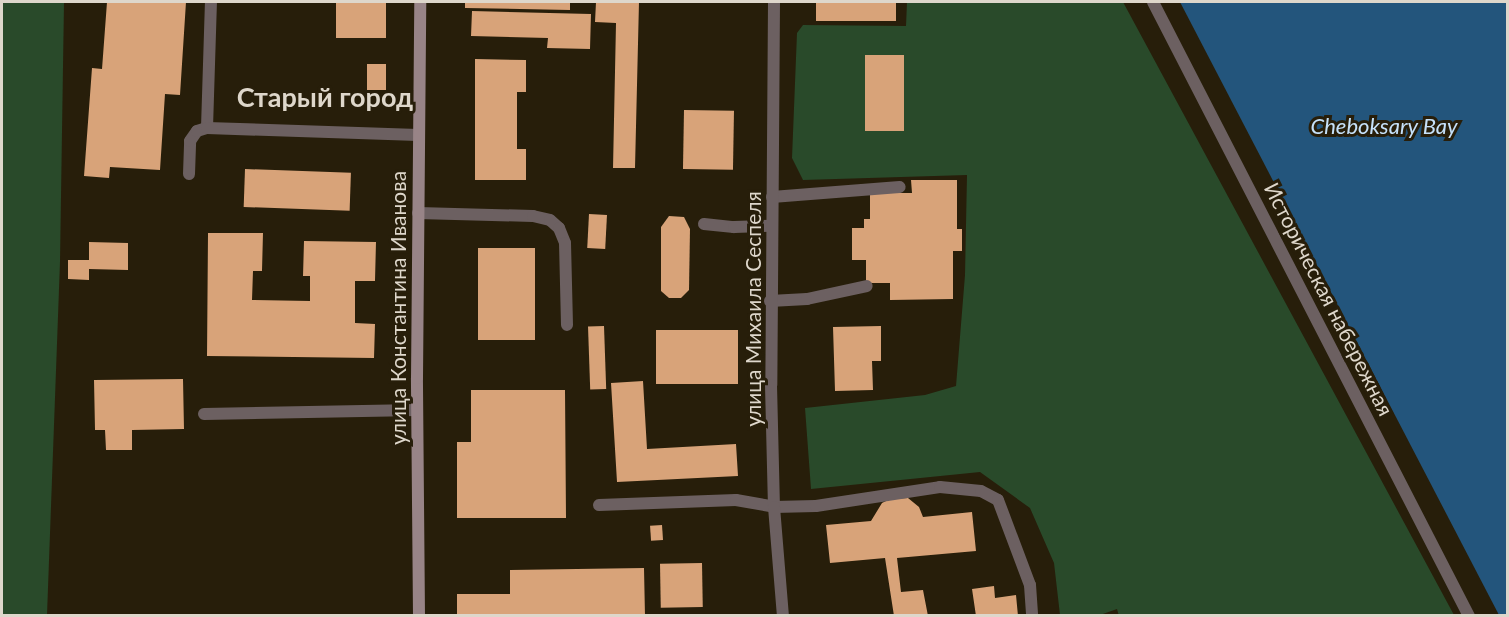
<!DOCTYPE html>
<html>
<head>
<meta charset="utf-8">
<style>
  body { margin:0 }
  #map { position:relative; width:1509px; height:617px; overflow:hidden; background:#271e0a; font-family:Lato,sans-serif }
  div>[style] { position:absolute }
  .green>* { inset:0; background:#294a2a }
  .water>* { inset:0; background:#23557c }
  .building>* { inset:0; background:#d8a379; transform-origin:0 0 }
  .lane>* { height:12px; margin:-6px; padding:0 6px; transform-origin:6px; border-radius:6px; background:#6c6061 }
  .street>* { height:12px; margin:-6px; padding:0 6px; transform-origin:6px; border-radius:6px; background:#6c6061 }
  .secondary>* { height:12px; margin:-6px; padding:0 6px; transform-origin:6px; border-radius:6px; background:#988487 }
  span { translate:-50% -50%; white-space:nowrap; text-align:center; line-height:1.15; -webkit-text-stroke:6px #271e0a; paint-order:stroke }
  .street-label { font-size:21px; color:#ded7cb }
  .water-label { font-size:22px; color:#c5e1fa; font-style:italic }
  .district-label { font-size:27px; color:#ded7cb; font-weight:700 }
  .frame { position:absolute; inset:0; border:3px solid #ded7cb; pointer-events:none }
</style>
</head>
<body>
<div id="map">
  <div class="green">
    <div style="clip-path:polygon(2px 2px,64px 2px,60px 262px,47px 615px,2px 615px)"></div>
    <div style="clip-path:polygon(907px 2px,1123px 2px,1454px 615px,1119px 616px,1117px 609px,1100px 615px,1060px 615px,1054px 563px,1030px 508px,980px 472px,811px 489px,805px 408px,925px 395px,956px 386px,965px 275px,967px 175px,803px 180px,792px 158px,797px 33px,803px 25px,906px 26px)"></div>
  </div>
  <div class="water">
    <div style="clip-path:polygon(1180px 2px,1507px 2px,1507px 615px,1499px 615px)"></div>
  </div>
  <div class="building">
    <div style="clip-path:polygon(107px 2px,186px 2px,180px 95px,165px 94px,160px 170px,110px 167px,109px 178px,84px 176px,92px 68px,102px 69px)"></div>
    <div style="left:336px;top:2px;width:50px;height:36px"></div>
    <div style="clip-path:polygon(465px 2px,570px 2px,570px 10px,465px 8px)"></div>
    <div style="clip-path:polygon(596px 2px,639px 2px,635px 168px,613px 168px,616px 23px,595px 22px)"></div>
    <div style="left:816px;top:2px;width:80px;height:19px"></div>
    <div style="clip-path:polygon(472px 11px,591px 14px,590px 49px,547px 48px,548px 38px,471px 36px)"></div>
    <div style="left:865px;top:55px;width:39px;height:76px"></div>
    <div style="clip-path:polygon(475px 59px,526px 60px,526px 92px,517px 92px,517px 149px,526px 149px,526px 180px,475px 180px)"></div>
    <div style="left:386px;top:64px;width:26px;height:19px;rotate:90deg"></div>
    <div style="left:684px;top:110px;width:50px;height:59px;rotate:1deg"></div>
    <div style="left:245px;top:169px;width:106px;height:38px;rotate:2deg"></div>
    <div style="clip-path:polygon(911px 180px,957px 180px,957px 229px,962px 229px,962px 251px,953px 251px,953px 299px,890px 300px,890px 283px,866px 283px,866px 260px,852px 260px,852px 228px,864px 228px,864px 219px,870px 219px,870px 193px,912px 193px)"></div>
    <div style="left:589px;top:214px;width:18px;height:34px;rotate:3deg"></div>
    <div style="clip-path:polygon(669px 216px,684px 217px,690px 229px,689px 290px,681px 298px,669px 298px,661px 291px,661px 227px)"></div>
    <div style="clip-path:polygon(208px 233px,263px 233px,262px 271px,253px 271px,252px 300px,310px 301px,310px 276px,303px 276px,304px 241px,376px 242px,375px 281px,355px 281px,355px 323px,375px 324px,374px 358px,207px 356px)"></div>
    <div style="clip-path:polygon(89px 242px,128px 243px,128px 270px,89px 269px,89px 280px,68px 279px,68px 260px,89px 260px)"></div>
    <div style="left:478px;top:248px;width:57px;height:92px"></div>
    <div style="left:604px;top:326px;width:63px;height:16px;rotate:88deg"></div>
    <div style="clip-path:polygon(881px 326px,881px 361px,872px 361px,873px 390px,835px 391px,833px 327px)"></div>
    <div style="left:656px;top:330px;width:82px;height:54px"></div>
    <div style="clip-path:polygon(183px 379px,184px 429px,132px 430px,132px 450px,106px 450px,105px 430px,95px 430px,94px 380px)"></div>
    <div style="clip-path:polygon(643px 381px,647px 449px,736px 444px,738px 476px,617px 482px,611px 383px)"></div>
    <div style="clip-path:polygon(471px 390px,565px 390px,566px 518px,457px 518px,457px 442px,471px 442px)"></div>
    <div style="clip-path:polygon(908px 498px,919px 507px,923px 517px,972px 512px,976px 551px,897px 558px,901px 592px,923px 590px,928px 616px,894px 616px,885px 558px,830px 563px,826px 525px,871px 521px,882px 503px,890px 499px)"></div>
    <div style="left:662px;top:525px;width:15px;height:12px;rotate:86deg"></div>
    <div style="left:702px;top:563px;width:44px;height:42px;rotate:89deg"></div>
    <div style="clip-path:polygon(644px 568px,645px 616px,457px 616px,457px 594px,510px 594px,510px 570px)"></div>
    <div style="clip-path:polygon(994px 586px,995px 598px,1016px 595px,1018px 616px,976px 616px,972px 589px)"></div>
  </div>
  <div class="lane">
    <div style="left:207px;top:128px;width:126px;rotate:-88.2deg"></div>
    <div style="left:189px;top:174px;width:33px;rotate:-88deg"></div>
    <div style="left:190px;top:141px;width:12px;rotate:-55deg"></div>
    <div style="left:197px;top:131px;width:10px;rotate:-17deg"></div>
    <div style="left:207px;top:128px;width:211px;rotate:1.9deg"></div>
    <div style="left:772px;top:197px;width:128px;rotate:-4.5deg"></div>
    <div style="left:418px;top:213px;width:115px;rotate:1.5deg"></div>
    <div style="left:533px;top:216px;width:17px;rotate:13deg"></div>
    <div style="left:550px;top:220px;width:12px;rotate:42deg"></div>
    <div style="left:559px;top:228px;width:16px;rotate:68deg"></div>
    <div style="left:565px;top:243px;width:82px;rotate:88.6deg"></div>
    <div style="left:704px;top:224px;width:30px;rotate:6deg"></div>
    <div style="left:734px;top:227px;width:37px;rotate:-2deg"></div>
    <div style="left:770px;top:301px;width:37px;rotate:-3deg"></div>
    <div style="left:807px;top:299px;width:61px;rotate:-12.2deg"></div>
    <div style="left:204px;top:414px;width:213px;rotate:-1.1deg"></div>
    <div style="left:599px;top:505px;width:137px;rotate:-2.1deg"></div>
    <div style="left:736px;top:500px;width:39px;rotate:10deg"></div>
    <div style="left:774px;top:507px;width:42px;rotate:-1.4deg"></div>
    <div style="left:816px;top:506px;width:125px;rotate:-8.7deg"></div>
    <div style="left:940px;top:487px;width:41px;rotate:5.6deg"></div>
    <div style="left:981px;top:491px;width:19px;rotate:28deg"></div>
    <div style="left:998px;top:500px;width:91px;rotate:69.4deg"></div>
    <div style="left:1030px;top:585px;width:31px;rotate:86deg"></div>
  </div>
  <div class="street">
    <div style="left:774px;top:2px;width:383px;rotate:90.4deg"></div>
    <div style="left:771px;top:385px;width:122px;rotate:88.6deg"></div>
    <div style="left:774px;top:507px;width:109px;rotate:85.3deg"></div>
    <div style="left:1153px;top:2px;width:691px;rotate:62.77deg"></div>
  </div>
  <div class="secondary">
    <div style="left:419px;top:616px;width:238px;rotate:-90.5deg"></div>
    <div style="left:417px;top:378px;width:376px;rotate:-89.5deg"></div>
  </div>
  <div class="street-label">
    <span style="left:1329px;top:299px;rotate:63deg">Историческая набережная</span>
    <span style="left:398px;top:308px;rotate:-90deg">улица Константина Иванова</span>
    <span style="left:753px;top:309px;rotate:-90deg">улица Михаила Сеспеля</span>
  </div>
  <div class="water-label">
    <span style="left:1384px;top:126px">Cheboksary Bay</span>
  </div>
  <div class="district-label">
    <span style="left:325px;top:97px">Старый город</span>
  </div>
  <div class="frame"></div>
</div>
</body>
</html>
